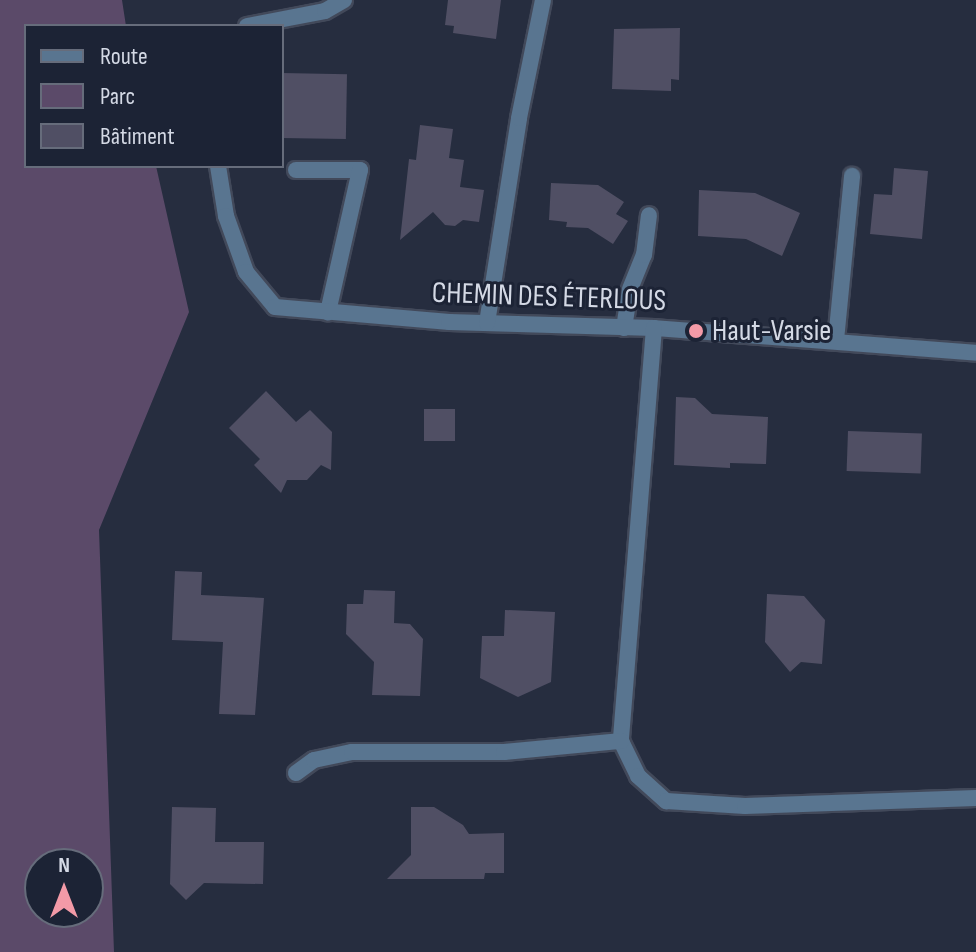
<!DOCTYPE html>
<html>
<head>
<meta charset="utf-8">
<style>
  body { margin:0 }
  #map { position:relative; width:976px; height:952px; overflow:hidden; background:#262d3f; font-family:"Sofia Sans Condensed",sans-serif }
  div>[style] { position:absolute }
  .green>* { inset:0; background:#5b4a69 }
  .building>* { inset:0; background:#504f64; transform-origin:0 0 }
  .roads { filter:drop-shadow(2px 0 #42495a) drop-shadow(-2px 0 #42495a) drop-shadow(0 2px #42495a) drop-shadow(0 -2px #42495a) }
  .service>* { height:16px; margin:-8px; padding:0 8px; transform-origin:8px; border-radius:8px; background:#597590 }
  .minor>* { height:16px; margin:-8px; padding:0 8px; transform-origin:8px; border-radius:8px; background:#597590 }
  .dots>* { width:22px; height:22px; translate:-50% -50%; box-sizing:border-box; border:4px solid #1c2335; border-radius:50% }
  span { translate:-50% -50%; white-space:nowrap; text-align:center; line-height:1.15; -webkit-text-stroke:6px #1c2335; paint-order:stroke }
  .street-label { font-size:30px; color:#d4d9e5 }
  .poi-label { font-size:30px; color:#d4d9e5 }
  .left { translate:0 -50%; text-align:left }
  .legend { position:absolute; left:24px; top:24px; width:260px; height:144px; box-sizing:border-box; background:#1c2335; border:2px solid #666c7b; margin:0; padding:10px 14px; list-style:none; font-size:24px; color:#d4d9e5 }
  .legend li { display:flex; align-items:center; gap:16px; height:40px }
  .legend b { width:40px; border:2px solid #666c7b }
  .north { position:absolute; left:24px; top:848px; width:80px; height:80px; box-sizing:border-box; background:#1c2335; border:2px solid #666c7b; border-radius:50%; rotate:0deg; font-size:22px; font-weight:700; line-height:32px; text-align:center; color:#d4d9e5 }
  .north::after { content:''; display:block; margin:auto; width:28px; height:36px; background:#f39aa7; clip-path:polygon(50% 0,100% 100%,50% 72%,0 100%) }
</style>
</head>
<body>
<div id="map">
  <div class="green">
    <div style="clip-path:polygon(evenodd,0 0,122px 0,126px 26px,26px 26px,26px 166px,156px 166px,189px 312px,99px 530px,114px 952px,0 952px,0 0,40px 864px,88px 864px,88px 912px,40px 912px,40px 864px)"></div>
  </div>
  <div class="building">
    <div style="clip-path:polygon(448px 0,501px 0,496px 39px,453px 33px,454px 26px,445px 25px)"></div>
    <div style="clip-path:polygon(680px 28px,679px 80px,671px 79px,671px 91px,612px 89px,614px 29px)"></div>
    <div style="left:282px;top:73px;width:65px;height:65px;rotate:1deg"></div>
    <div style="clip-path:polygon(420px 125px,453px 129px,449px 158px,464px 160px,460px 187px,484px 190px,479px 222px,463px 220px,455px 226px,445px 225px,433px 212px,400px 240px,409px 159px,416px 160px)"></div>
    <div style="clip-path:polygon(894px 168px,928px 171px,922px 239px,870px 234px,874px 194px,892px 195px)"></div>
    <div style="clip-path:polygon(551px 183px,598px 185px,624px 202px,616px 214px,628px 221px,613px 244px,588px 228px,566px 227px,567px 222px,549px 220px)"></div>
    <div style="clip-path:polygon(699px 190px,755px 193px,800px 213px,782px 256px,746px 239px,698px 236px)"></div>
    <div style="clip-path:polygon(266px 391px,296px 422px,310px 410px,332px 432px,331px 470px,321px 465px,307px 480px,287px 480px,281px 493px,254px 465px,260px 459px,229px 428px)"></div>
    <div style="clip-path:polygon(676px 397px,695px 398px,712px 414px,768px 417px,766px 464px,730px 463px,730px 468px,674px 465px)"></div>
    <div style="left:424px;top:409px;width:31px;height:32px"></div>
    <div style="left:848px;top:431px;width:74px;height:40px;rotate:2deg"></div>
    <div style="clip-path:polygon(175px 571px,202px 572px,201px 595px,264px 598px,255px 715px,219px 714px,223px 642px,172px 640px)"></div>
    <div style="clip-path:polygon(364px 590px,395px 591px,394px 623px,410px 624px,423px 639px,420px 696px,372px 695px,374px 662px,346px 634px,347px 604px,363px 604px)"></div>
    <div style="clip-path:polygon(767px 594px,804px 596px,825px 620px,822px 664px,801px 662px,790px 672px,765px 642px)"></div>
    <div style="clip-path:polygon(505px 610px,555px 612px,551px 682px,518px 697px,480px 678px,482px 636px,504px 636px)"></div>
    <div style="clip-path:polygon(172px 807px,216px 808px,215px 842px,264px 842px,263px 884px,204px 883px,186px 900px,170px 884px)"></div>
    <div style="clip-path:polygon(411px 807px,434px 807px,463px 825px,469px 834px,504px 833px,504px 873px,485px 873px,484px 879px,387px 879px,411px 855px)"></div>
  </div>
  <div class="roads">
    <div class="service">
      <div style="left:296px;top:170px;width:64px"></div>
      <div style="left:360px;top:170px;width:146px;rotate:102.7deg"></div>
      <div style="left:624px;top:328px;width:39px;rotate:-81deg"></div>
      <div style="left:630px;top:289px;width:37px;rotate:-68deg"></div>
      <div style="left:644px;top:255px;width:40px;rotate:-82.9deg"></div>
      <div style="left:836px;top:340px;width:165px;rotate:-84.4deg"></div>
    </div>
    <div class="minor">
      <div style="left:247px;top:26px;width:79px;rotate:-10.9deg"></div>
      <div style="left:325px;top:11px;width:22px;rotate:-30deg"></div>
      <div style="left:218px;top:166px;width:51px;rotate:80.9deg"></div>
      <div style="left:226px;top:216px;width:59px;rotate:70.3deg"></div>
      <div style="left:246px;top:272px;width:45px;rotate:50.4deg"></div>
      <div style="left:275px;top:307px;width:175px;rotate:4.9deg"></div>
      <div style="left:449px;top:322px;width:205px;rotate:1.7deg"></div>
      <div style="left:654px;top:328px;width:323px;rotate:4.4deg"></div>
      <div style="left:487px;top:323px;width:207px;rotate:-81.1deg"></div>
      <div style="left:519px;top:118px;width:120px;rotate:-78.5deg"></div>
      <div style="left:654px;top:328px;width:414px;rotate:94.6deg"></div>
      <div style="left:621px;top:741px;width:39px;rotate:64deg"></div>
      <div style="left:638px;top:776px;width:38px;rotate:42deg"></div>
      <div style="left:666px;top:801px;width:79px;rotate:3.6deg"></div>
      <div style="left:745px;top:806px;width:231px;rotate:-2deg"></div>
      <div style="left:296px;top:773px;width:22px;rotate:-36deg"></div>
      <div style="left:314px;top:760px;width:39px;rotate:-12deg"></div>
      <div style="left:352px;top:752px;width:152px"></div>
      <div style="left:504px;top:752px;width:118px;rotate:-5.4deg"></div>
    </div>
  </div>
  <div class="dots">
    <div style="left:696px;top:331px;background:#f39aa7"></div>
  </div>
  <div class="street-label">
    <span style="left:549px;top:297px;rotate:2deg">CHEMIN DES ÉTERLOUS</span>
  </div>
  <div class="poi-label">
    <span class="left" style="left:712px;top:331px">Haut-Varsie</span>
  </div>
  <ul class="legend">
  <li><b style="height:10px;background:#597590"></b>Route</li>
  <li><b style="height:22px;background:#5b4a69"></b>Parc</li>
  <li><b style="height:22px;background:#504f64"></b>Bâtiment</li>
  </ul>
  <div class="north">N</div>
</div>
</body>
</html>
